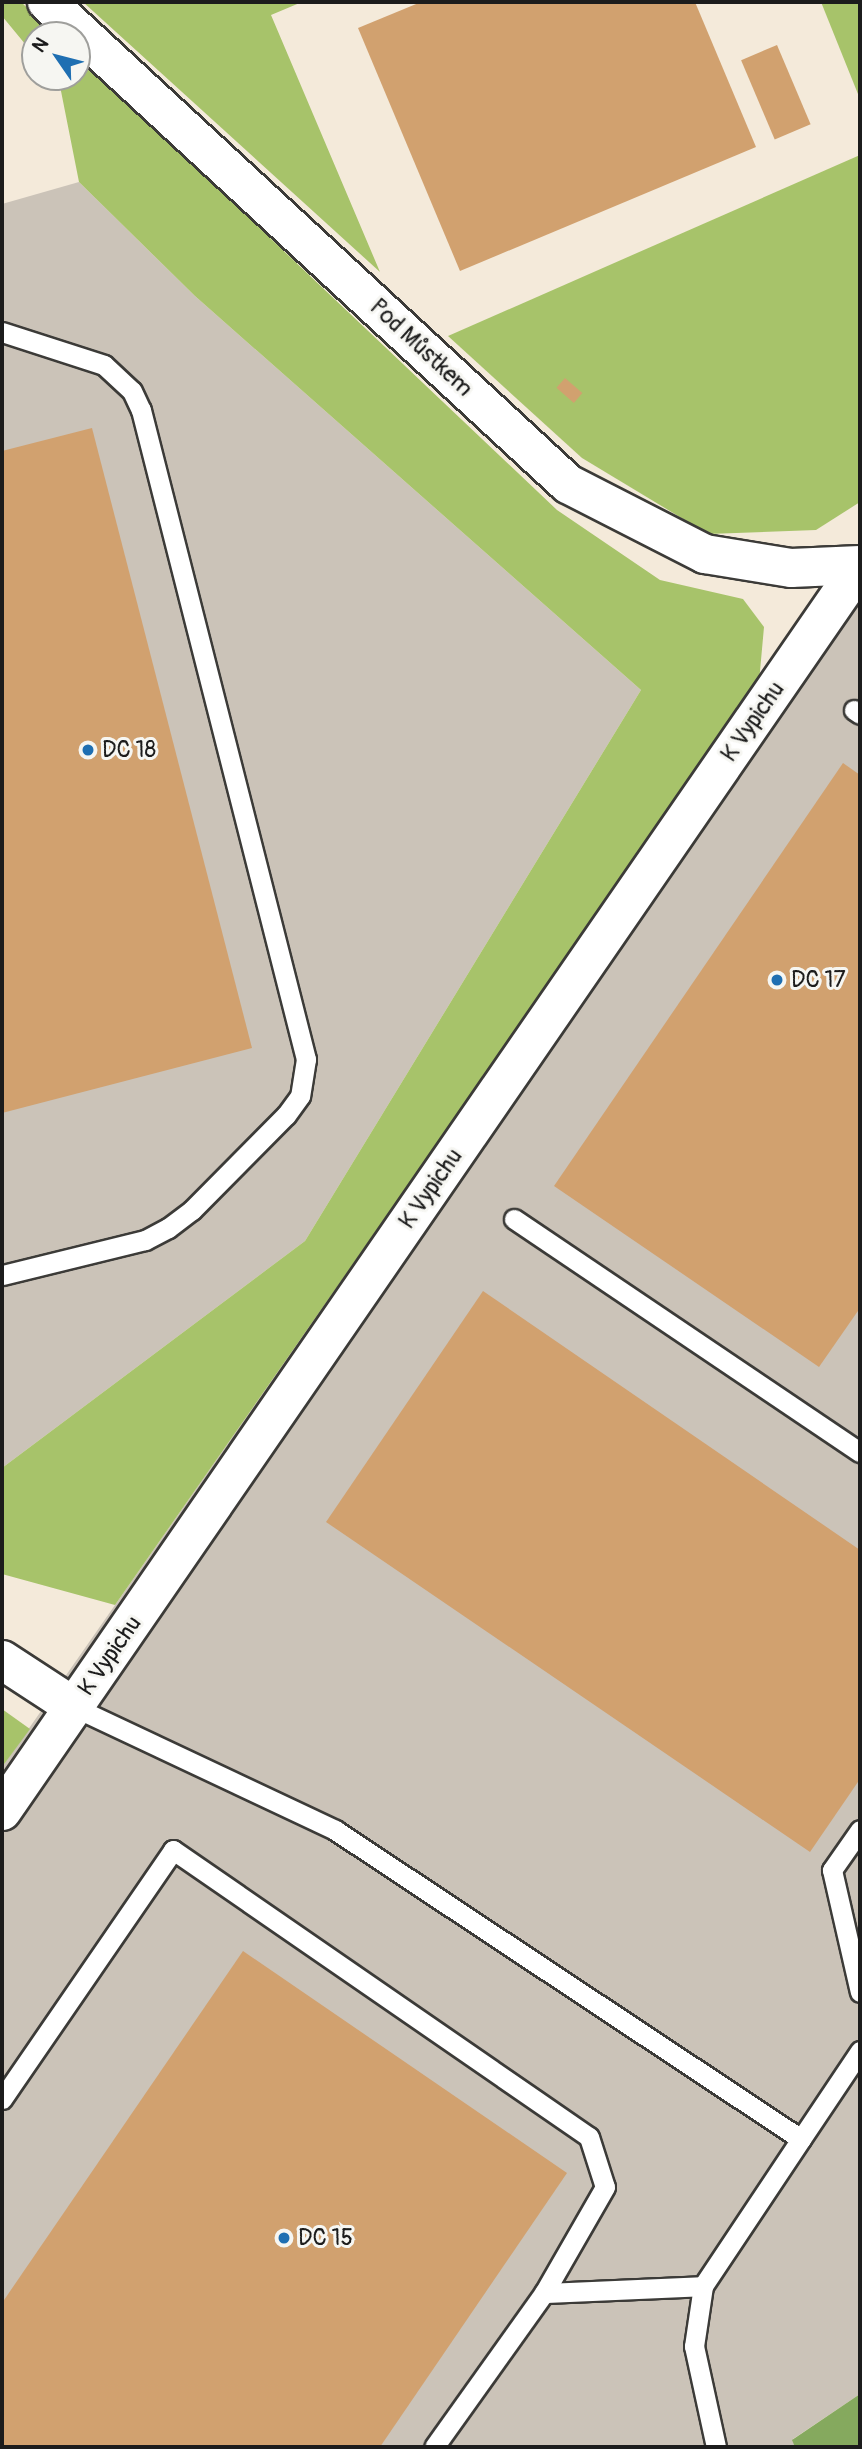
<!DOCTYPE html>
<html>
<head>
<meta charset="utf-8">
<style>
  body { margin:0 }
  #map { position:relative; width:862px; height:2449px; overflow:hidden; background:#f4eada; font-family:Pangolin,sans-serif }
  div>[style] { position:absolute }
  .industrial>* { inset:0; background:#cbc3b8 }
  .green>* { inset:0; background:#a7c36a }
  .forest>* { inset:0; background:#85a95e }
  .building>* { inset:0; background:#d1a16f; transform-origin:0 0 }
  .roads { filter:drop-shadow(2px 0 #3c3b38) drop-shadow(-2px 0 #3c3b38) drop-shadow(0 2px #3c3b38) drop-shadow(0 -2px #3c3b38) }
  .service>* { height:19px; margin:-9.5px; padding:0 9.5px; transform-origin:9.5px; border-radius:9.5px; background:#fff }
  .minor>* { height:38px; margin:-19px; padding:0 19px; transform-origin:19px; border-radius:19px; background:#fff }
  .tertiary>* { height:38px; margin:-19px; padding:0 19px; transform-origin:19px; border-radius:19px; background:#fff }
  .dots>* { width:19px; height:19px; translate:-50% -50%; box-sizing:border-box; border:4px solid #f6f6f2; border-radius:50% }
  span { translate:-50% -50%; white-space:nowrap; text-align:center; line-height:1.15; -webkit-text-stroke:6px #f6f6f2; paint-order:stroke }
  .street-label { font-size:23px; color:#1c1c1c }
  .poi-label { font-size:23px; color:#1c1c1c }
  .left { translate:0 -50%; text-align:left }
  .frame { position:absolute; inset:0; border:4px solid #1c1c1c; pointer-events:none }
  .north { position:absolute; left:21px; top:21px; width:70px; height:70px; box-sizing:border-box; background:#f6f6f2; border:2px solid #9f9f9c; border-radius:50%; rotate:305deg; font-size:19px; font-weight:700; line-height:28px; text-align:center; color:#1c1c1c }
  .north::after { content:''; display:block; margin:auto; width:24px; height:32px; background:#1f6fb2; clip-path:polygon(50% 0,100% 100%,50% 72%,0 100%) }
</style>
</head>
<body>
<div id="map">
  <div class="industrial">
    <div style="clip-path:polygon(79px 182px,195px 296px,641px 690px,305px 1241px,2px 1468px,2px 204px)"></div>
    <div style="clip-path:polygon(860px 596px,860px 2394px,793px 2439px,795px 2447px,2px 2447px,2px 1767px,759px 682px)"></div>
  </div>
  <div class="green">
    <div style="clip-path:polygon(2px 2px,21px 2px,56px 35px,35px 35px,35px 56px,2px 16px)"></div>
    <div style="clip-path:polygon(83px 2px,302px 2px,271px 15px,380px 272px)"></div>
    <div style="clip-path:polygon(821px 2px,860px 2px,860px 99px)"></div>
    <div style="clip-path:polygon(77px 55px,557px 510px,660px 580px,743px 599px,764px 627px,759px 682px,115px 1605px,2px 1574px,2px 1468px,305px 1241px,641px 690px,195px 296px,79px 182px,60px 86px,52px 77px,77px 77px)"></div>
    <div style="clip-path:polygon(860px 155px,860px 502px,816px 530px,708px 534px,582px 458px,448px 336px)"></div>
    <div style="clip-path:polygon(2px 1709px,30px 1729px,2px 1767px)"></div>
  </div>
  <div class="forest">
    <div style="clip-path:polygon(860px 2394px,860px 2447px,795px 2447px,792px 2440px)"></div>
  </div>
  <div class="building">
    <div style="clip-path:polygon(421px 2px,695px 2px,756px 147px,460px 271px,358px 28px)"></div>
    <div style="left:777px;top:45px;width:86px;height:39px;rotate:67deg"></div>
    <div style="left:565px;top:378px;width:23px;height:13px;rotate:41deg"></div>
    <div style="clip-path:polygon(92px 428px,252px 1048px,2px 1113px,2px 451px)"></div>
    <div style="clip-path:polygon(843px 763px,860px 775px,860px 1308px,819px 1367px,554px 1186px)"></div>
    <div style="clip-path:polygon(483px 1291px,860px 1550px,860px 1779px,810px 1852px,326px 1522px)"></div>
    <div style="clip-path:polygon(243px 1951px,567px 2173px,380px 2447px,2px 2447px,2px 2303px)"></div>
  </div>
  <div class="roads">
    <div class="service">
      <div style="left:2px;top:332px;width:107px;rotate:17.9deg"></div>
      <div style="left:104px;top:365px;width:38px;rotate:43deg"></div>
      <div style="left:132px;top:391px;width:21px;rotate:65deg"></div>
      <div style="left:141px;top:410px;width:670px;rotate:75.74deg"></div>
      <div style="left:306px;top:1059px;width:37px;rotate:99deg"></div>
      <div style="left:300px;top:1096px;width:24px;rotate:126deg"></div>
      <div style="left:286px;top:1115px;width:134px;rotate:134.7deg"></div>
      <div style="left:192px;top:1210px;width:30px;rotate:143deg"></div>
      <div style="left:168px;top:1228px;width:26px;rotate:152deg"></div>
      <div style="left:145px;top:1240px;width:147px;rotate:166.2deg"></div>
      <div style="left:854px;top:710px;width:7px;rotate:34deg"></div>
      <div style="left:514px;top:1219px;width:417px;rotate:34deg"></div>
      <div style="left:74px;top:1707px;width:289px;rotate:25.2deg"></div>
      <div style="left:335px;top:1830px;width:559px;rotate:33.55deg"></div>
      <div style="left:801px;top:2139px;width:177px;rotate:123.7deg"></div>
      <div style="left:703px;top:2286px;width:61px;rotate:98.5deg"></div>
      <div style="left:694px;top:2346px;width:103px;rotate:77.7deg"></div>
      <div style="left:860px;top:1830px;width:49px;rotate:125deg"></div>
      <div style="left:832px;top:1870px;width:125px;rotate:77.1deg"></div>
      <div style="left:2px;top:2099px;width:302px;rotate:-55.5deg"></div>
      <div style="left:173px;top:1850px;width:505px;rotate:34.6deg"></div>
      <div style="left:589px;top:2137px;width:52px;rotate:72.3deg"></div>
      <div style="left:605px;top:2187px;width:122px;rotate:119.9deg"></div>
      <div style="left:544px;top:2293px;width:189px;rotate:125.5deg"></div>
      <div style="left:801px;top:2139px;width:106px;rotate:-56.2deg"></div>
      <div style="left:544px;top:2293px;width:159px;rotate:-2.5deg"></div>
    </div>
    <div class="minor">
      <div style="left:2px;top:1660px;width:86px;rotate:33.1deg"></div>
      <div style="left:2px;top:1811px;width:1512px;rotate:-55.43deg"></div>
    </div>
    <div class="tertiary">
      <div style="left:47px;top:2px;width:710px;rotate:42.77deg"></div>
      <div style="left:568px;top:484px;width:154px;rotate:27.1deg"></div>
      <div style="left:705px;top:554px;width:87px;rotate:9.2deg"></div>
      <div style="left:791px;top:568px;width:69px;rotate:-2.5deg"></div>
    </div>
  </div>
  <div class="dots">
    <div style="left:88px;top:750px;background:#1f6fb2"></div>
    <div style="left:777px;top:980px;background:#1f6fb2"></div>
    <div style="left:284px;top:2238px;background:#1f6fb2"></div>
  </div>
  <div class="street-label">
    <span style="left:421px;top:348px;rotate:43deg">Pod Můstkem</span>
    <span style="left:753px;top:722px;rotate:-55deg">K Vypichu</span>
    <span style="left:431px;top:1189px;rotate:-55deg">K Vypichu</span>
    <span style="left:110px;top:1656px;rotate:-55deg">K Vypichu</span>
  </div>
  <div class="poi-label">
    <span class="left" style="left:102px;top:750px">DC 18</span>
    <span class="left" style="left:791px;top:980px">DC 17</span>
    <span class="left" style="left:298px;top:2238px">DC 15</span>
  </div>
  <div class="frame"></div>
  <div class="north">N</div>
</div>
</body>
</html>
